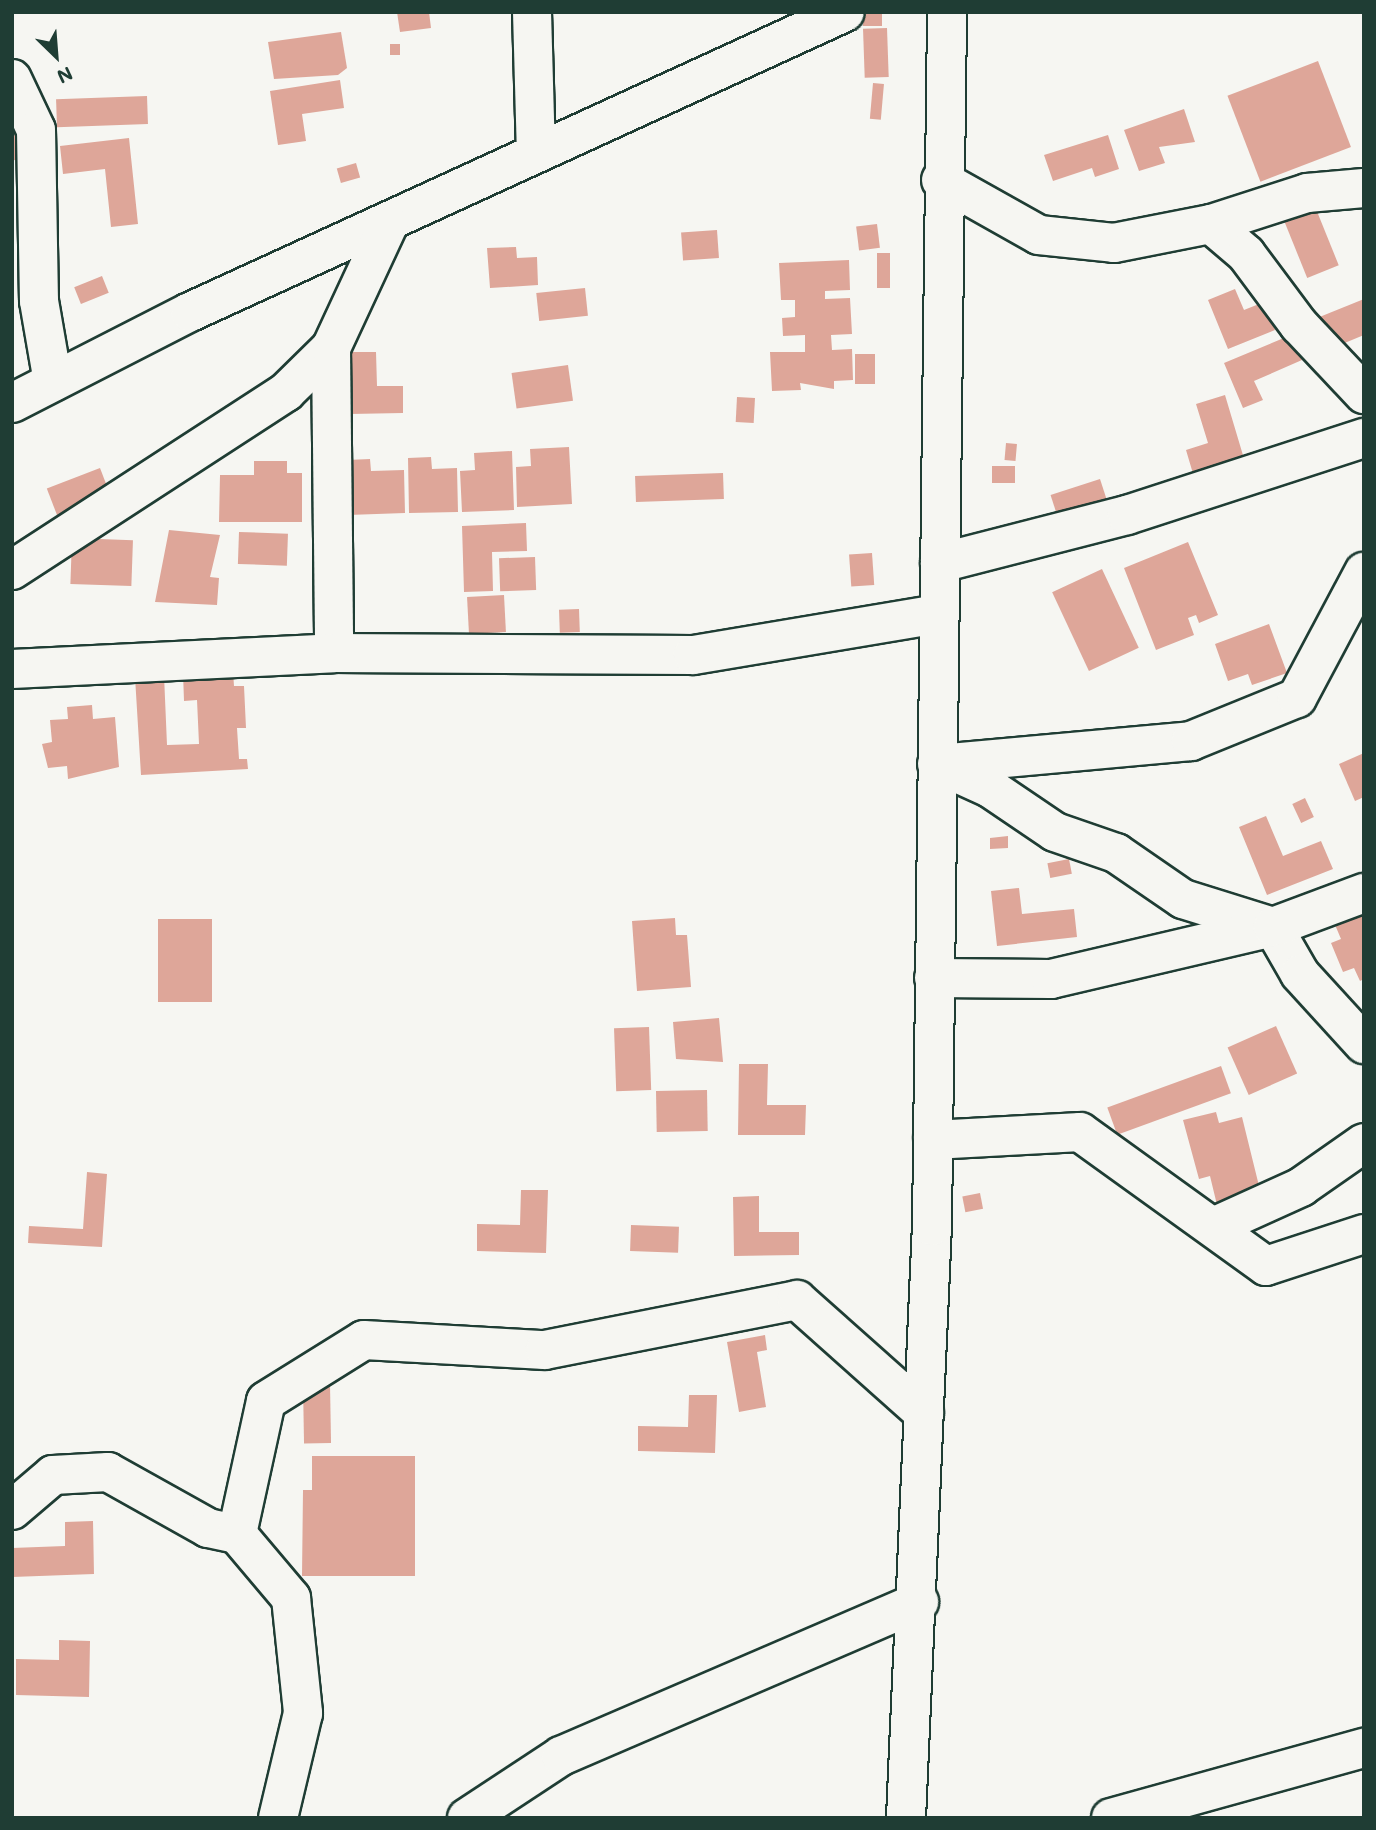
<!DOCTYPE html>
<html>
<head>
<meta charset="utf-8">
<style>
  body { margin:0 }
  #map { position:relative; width:1376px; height:1830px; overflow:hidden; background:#f6f6f2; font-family:Mali,sans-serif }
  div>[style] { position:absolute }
  .building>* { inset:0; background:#dea699; transform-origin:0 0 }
  .roads { filter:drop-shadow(2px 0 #1f3d34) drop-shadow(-2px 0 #1f3d34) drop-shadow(0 2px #1f3d34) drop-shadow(0 -2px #1f3d34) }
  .minor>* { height:38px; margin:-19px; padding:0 19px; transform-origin:19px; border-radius:19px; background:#f6f6f2 }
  span { translate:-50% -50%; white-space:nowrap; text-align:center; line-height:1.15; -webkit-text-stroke:7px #f6f6f2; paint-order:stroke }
  .frame { position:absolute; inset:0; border:14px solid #1f3d34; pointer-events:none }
  .north { position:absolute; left:21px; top:21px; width:70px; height:70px; -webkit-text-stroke:5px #f6f6f2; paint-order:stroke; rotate:155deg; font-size:19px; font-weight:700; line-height:28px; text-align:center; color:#1f3d34 }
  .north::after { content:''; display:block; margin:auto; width:24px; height:32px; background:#1f3d34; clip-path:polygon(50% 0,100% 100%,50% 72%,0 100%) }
</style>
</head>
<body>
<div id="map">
  <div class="building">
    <div style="clip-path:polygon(397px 12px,429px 12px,431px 28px,400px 32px)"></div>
    <div style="left:863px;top:12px;width:19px;height:14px"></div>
    <div style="left:887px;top:28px;width:49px;height:24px;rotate:88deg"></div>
    <div style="clip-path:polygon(341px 32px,347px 68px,338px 75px,274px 79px,268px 42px)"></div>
    <div style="left:390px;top:44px;width:10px;height:11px"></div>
    <div style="left:1318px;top:61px;width:92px;height:97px;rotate:69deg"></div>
    <div style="clip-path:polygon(340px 80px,344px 108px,302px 114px,306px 141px,278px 145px,270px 91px)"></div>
    <div style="left:873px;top:83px;width:11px;height:36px;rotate:5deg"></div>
    <div style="left:147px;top:96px;width:28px;height:91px;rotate:88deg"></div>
    <div style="clip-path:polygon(1184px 109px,1195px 142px,1159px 147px,1165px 163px,1139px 171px,1124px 130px)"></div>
    <div style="clip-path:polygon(12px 128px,23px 157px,12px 161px)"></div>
    <div style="clip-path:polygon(1108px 135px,1119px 169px,1095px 177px,1092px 168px,1053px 181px,1044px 155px)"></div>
    <div style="clip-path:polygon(129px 138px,138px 224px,111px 227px,105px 169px,63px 174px,60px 146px)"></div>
    <div style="left:356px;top:163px;width:15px;height:20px;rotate:74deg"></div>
    <div style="left:1314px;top:204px;width:66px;height:34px;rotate:68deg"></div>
    <div style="left:877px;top:224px;width:24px;height:21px;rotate:83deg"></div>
    <div style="left:717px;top:230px;width:28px;height:36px;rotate:86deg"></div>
    <div style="clip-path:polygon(516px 247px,517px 258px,537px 257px,538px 285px,490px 288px,487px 248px)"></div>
    <div style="left:877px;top:253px;width:13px;height:35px"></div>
    <div style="clip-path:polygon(849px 260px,850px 290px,825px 291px,825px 299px,850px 298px,852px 334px,831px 335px,832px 350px,852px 349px,853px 380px,834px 381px,834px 389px,800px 383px,801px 390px,772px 391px,770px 352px,805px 352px,805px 335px,783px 336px,782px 318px,795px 317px,795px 300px,781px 300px,779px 263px)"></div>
    <div style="left:102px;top:276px;width:18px;height:30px;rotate:68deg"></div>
    <div style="left:585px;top:288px;width:28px;height:49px;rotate:84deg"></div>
    <div style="clip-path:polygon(1235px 289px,1244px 310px,1264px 302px,1275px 330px,1228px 349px,1208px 300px)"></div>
    <div style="clip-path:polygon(1364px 299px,1364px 335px,1330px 349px,1317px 318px)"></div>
    <div style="clip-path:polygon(1291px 335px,1302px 360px,1254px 381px,1263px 400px,1243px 408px,1224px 363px)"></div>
    <div style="clip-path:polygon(349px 352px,376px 352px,377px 386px,403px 386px,403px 413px,350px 414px)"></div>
    <div style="left:855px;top:354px;width:20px;height:30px"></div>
    <div style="left:568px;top:365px;width:36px;height:57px;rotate:82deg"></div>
    <div style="clip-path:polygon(1225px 395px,1245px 462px,1194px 477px,1186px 450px,1208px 443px,1196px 404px)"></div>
    <div style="left:737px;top:397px;width:18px;height:25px;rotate:3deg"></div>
    <div style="left:1006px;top:443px;width:11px;height:17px;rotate:5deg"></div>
    <div style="clip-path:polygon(569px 447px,572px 504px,517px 507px,516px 467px,531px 466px,530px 449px)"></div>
    <div style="clip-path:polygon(512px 451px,514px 510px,462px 512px,460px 471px,475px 470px,474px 453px)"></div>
    <div style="clip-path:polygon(431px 457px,432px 469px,457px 468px,458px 512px,409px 513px,408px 458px)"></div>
    <div style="clip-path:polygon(370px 459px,371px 471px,404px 470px,405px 513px,348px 515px,347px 460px)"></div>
    <div style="clip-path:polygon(254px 461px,287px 461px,287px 473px,302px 473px,302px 522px,219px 522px,220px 475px,254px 475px)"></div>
    <div style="left:992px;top:466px;width:23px;height:17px"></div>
    <div style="left:100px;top:468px;width:31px;height:57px;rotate:69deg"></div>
    <div style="left:723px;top:473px;width:26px;height:88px;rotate:88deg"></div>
    <div style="left:1100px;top:479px;width:33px;height:52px;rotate:72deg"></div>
    <div style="clip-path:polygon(526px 523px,527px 551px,492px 552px,493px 591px,464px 592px,462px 526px)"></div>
    <div style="clip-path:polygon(169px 530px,220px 535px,210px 577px,219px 578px,217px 605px,155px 602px)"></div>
    <div style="left:239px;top:532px;width:49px;height:32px;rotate:2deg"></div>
    <div style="left:72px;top:538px;width:61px;height:46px;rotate:2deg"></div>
    <div style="clip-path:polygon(1188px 542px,1218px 615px,1199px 623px,1196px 615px,1188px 618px,1194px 635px,1156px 650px,1124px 568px)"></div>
    <div style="left:872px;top:553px;width:32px;height:23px;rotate:86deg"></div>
    <div style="left:535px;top:557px;width:33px;height:36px;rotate:88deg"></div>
    <div style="left:1102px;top:569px;width:87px;height:55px;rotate:65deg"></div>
    <div style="left:504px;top:595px;width:37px;height:37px;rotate:87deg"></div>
    <div style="left:579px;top:609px;width:23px;height:20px;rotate:88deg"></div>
    <div style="clip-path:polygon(1269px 624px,1287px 673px,1252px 685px,1248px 674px,1228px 681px,1215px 644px)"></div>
    <div style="clip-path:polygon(233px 671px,234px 686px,244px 686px,246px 728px,237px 728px,239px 759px,247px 759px,248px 769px,141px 775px,135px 677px,164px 675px,167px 745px,199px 744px,197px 700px,184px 701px,183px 673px)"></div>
    <div style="clip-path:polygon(92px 705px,93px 719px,115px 717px,119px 767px,68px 779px,67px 766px,48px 768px,42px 744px,52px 742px,50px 720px,68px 719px,67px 707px)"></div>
    <div style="clip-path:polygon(1364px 753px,1364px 797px,1355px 801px,1339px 764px)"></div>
    <div style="left:1305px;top:798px;width:21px;height:14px;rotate:65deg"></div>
    <div style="clip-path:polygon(1266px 816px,1283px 856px,1321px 841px,1333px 869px,1267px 895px,1239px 827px)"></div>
    <div style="clip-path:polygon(1008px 836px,1008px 848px,990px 849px,990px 838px)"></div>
    <div style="left:1069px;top:859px;width:15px;height:22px;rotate:79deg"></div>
    <div style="clip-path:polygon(1019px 888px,1022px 914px,1074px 909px,1077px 937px,997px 946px,991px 891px)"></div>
    <div style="clip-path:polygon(1364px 908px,1364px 979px,1360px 981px,1354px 968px,1343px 972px,1331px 943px,1341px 939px,1333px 920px)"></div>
    <div style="clip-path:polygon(675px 918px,676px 935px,687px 935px,691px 987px,637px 991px,632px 921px)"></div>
    <div style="left:158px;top:919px;width:54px;height:83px"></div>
    <div style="clip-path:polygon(719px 1018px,723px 1062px,676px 1059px,673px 1022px)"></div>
    <div style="left:1276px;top:1026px;width:52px;height:53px;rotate:66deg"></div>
    <div style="left:649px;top:1027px;width:63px;height:35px;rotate:88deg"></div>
    <div style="clip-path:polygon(739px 1064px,768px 1064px,767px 1105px,806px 1105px,805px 1135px,738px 1135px)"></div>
    <div style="left:1221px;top:1066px;width:29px;height:121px;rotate:70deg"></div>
    <div style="left:707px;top:1090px;width:41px;height:51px;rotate:89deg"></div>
    <div style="clip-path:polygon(1216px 1112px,1219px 1123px,1242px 1117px,1261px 1194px,1217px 1205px,1210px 1176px,1199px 1179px,1183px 1120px)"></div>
    <div style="clip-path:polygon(87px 1172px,107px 1174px,102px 1247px,28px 1243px,29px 1226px,83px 1229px)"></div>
    <div style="clip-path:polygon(521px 1190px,548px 1190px,546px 1253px,477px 1251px,477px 1224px,520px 1225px)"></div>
    <div style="left:980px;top:1193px;width:16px;height:18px;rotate:79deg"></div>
    <div style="clip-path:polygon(759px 1196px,759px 1232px,799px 1232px,799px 1255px,734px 1256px,733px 1197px)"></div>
    <div style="left:631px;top:1225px;width:48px;height:26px;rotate:2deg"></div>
    <div style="clip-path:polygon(765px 1335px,767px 1350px,757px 1352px,766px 1407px,739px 1412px,727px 1342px)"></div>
    <div style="left:330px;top:1384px;width:59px;height:27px;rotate:89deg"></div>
    <div style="clip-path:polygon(689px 1395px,717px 1395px,715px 1453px,638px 1451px,638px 1426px,688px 1427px)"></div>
    <div style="clip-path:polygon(312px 1456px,415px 1456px,415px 1576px,302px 1576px,303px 1490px,312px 1490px)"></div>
    <div style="clip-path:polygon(93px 1521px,94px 1574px,12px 1577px,12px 1548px,65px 1546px,65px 1522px)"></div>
    <div style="clip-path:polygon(59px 1640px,90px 1641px,89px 1697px,16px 1695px,16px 1659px,59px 1660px)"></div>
  </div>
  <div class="roads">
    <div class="minor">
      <div style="left:532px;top:12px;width:141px;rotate:88.4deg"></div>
      <div style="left:12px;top:79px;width:56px;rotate:64.8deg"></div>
      <div style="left:36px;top:130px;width:171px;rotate:89deg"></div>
      <div style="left:39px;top:301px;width:82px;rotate:80.2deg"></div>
      <div style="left:941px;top:180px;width:112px;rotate:29.3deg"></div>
      <div style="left:1039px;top:235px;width:75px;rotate:6.1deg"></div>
      <div style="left:1114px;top:243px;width:99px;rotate:-11.1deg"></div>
      <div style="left:1211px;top:224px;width:101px;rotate:-17.9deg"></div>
      <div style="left:1307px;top:193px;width:57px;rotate:-5deg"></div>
      <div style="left:1211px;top:224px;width:46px;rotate:40.6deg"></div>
      <div style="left:1246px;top:254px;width:89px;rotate:53.3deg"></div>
      <div style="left:1299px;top:325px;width:95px;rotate:46.7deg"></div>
      <div style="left:331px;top:348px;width:305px;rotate:89.4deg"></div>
      <div style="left:12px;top:403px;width:200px;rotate:-27.1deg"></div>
      <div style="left:190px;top:312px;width:720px;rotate:-24.61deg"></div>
      <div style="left:940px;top:563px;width:193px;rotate:-14.4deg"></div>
      <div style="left:1127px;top:515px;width:249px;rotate:-18deg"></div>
      <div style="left:12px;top:570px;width:327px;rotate:-33deg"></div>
      <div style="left:286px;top:392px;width:63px;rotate:-44.4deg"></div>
      <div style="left:331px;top:348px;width:136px;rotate:-65.1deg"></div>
      <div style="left:12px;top:669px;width:322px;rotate:-2.8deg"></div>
      <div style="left:334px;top:653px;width:359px;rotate:0.3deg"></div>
      <div style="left:693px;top:655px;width:249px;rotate:-9.5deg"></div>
      <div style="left:937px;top:764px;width:58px;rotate:24.4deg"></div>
      <div style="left:990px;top:788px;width:78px;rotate:34.1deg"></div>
      <div style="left:1055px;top:832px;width:65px;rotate:19deg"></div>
      <div style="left:1116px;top:853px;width:81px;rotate:34.5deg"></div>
      <div style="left:1183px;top:899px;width:94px;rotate:17.3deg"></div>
      <div style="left:1273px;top:927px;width:54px;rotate:60.1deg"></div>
      <div style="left:1300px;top:974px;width:95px;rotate:47.6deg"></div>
      <div style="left:939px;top:764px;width:253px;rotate:-5.2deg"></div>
      <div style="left:1191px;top:741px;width:114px;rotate:-22.1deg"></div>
      <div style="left:1297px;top:698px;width:143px;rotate:-62deg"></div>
      <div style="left:934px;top:978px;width:117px;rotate:0.5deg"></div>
      <div style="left:1051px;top:979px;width:228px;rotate:-13.2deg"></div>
      <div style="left:1273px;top:927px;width:97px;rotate:-20.5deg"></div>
      <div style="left:933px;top:1140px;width:147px;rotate:-3.1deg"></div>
      <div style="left:1080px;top:1132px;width:229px;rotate:35.8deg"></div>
      <div style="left:1266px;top:1266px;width:103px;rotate:-18.1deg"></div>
      <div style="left:1213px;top:1227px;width:97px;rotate:-24.4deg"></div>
      <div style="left:1301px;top:1187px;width:77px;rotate:-34.9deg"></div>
      <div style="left:12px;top:1510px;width:54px;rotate:-40.5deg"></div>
      <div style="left:53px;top:1475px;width:55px;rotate:-3.1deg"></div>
      <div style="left:108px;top:1472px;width:115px;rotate:29.2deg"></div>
      <div style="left:208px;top:1528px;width:30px;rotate:12deg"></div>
      <div style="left:237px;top:1534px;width:136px;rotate:-77.7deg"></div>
      <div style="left:266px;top:1401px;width:115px;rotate:-31.9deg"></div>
      <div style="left:364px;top:1340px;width:181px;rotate:3.2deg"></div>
      <div style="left:545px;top:1350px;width:257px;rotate:-11.2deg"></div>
      <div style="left:797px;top:1300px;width:170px;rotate:41.7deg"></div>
      <div style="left:237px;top:1534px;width:84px;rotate:49.8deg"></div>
      <div style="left:291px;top:1598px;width:116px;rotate:84deg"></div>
      <div style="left:303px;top:1713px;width:108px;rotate:103.4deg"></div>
      <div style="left:467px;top:1818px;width:113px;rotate:-33.4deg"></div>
      <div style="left:561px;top:1756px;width:390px;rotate:-23.3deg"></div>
      <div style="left:906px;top:1818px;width:593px;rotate:-87.49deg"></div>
      <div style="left:932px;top:1226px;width:1214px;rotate:-89.29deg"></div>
      <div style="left:1111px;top:1818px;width:263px;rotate:-15.5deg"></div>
    </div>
  </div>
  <div class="frame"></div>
  <div class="north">N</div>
</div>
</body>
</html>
